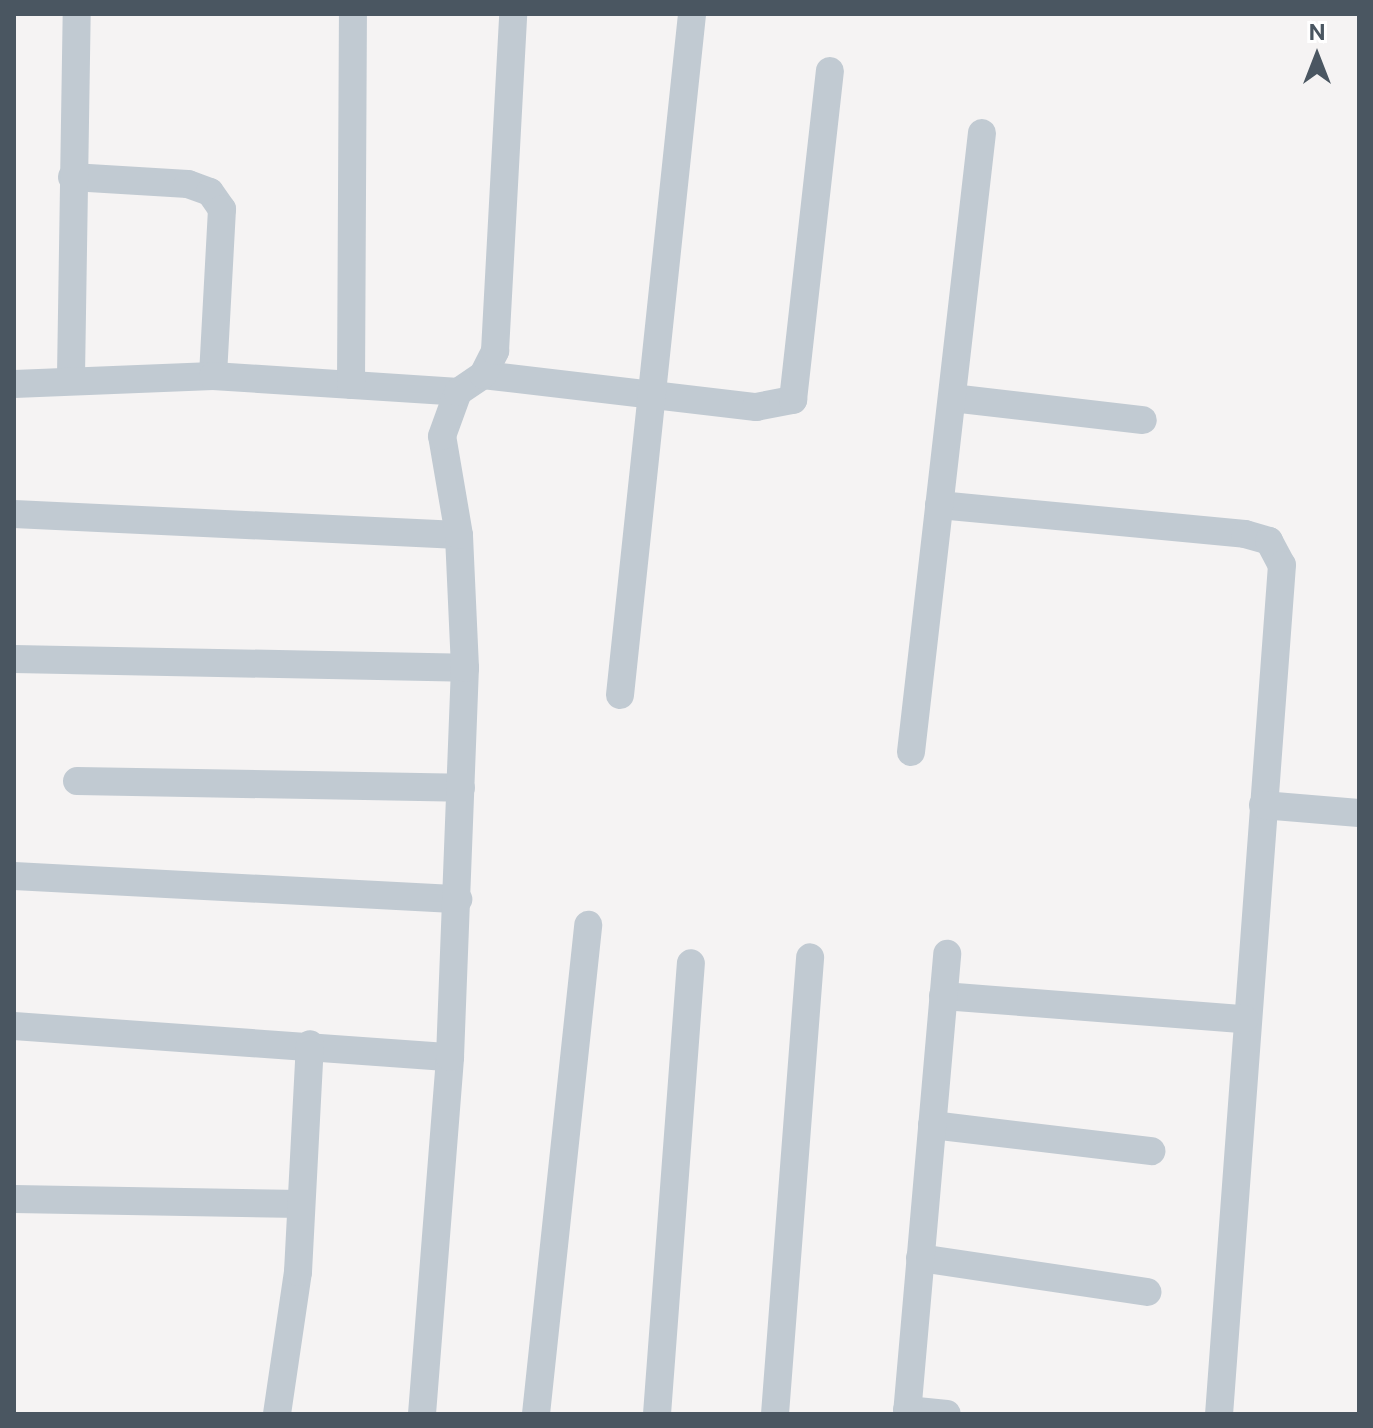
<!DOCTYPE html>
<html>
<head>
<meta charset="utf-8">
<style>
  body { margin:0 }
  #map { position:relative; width:1373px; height:1428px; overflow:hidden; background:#f5f3f3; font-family:"Public Sans",sans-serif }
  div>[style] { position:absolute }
  .minor>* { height:28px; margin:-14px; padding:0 14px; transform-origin:14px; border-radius:14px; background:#c1cad2 }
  span { translate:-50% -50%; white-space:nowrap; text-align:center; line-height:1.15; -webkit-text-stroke:7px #fff; paint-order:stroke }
  .frame { position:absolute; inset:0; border:16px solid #4a5661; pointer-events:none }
  .north { position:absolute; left:1277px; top:16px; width:80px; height:80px; -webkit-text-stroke:6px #fff; paint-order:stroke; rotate:0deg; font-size:22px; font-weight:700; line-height:32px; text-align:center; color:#4a5661 }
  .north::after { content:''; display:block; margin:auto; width:28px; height:36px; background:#4a5661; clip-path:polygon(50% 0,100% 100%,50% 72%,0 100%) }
</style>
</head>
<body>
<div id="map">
  <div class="minor">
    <div style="left:72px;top:177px;width:116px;rotate:3.5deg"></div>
    <div style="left:188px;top:184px;width:23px;rotate:20deg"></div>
    <div style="left:210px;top:192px;width:21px;rotate:55deg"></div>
    <div style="left:222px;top:209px;width:167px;rotate:93.1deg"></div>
    <div style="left:483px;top:375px;width:275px;rotate:6.7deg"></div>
    <div style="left:756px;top:407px;width:38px;rotate:-11deg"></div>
    <div style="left:793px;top:400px;width:331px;rotate:-83.6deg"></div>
    <div style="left:71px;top:376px;width:362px;rotate:-89.1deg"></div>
    <div style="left:14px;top:384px;width:199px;rotate:-2.3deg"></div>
    <div style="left:213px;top:376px;width:246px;rotate:3.7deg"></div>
    <div style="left:351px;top:385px;width:371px;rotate:-89.7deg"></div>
    <div style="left:952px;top:398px;width:192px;rotate:6.6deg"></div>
    <div style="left:939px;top:505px;width:307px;rotate:5.4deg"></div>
    <div style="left:1245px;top:534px;width:25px;rotate:16deg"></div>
    <div style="left:1269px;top:541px;width:27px;rotate:62deg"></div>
    <div style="left:1282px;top:565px;width:851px;rotate:94.24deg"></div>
    <div style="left:14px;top:514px;width:445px;rotate:2.7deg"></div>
    <div style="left:14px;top:659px;width:451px;rotate:1.1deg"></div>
    <div style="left:620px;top:695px;width:685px;rotate:-83.96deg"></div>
    <div style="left:911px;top:752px;width:623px;rotate:-83.46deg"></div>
    <div style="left:77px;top:781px;width:384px;rotate:1deg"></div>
    <div style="left:1263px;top:805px;width:96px;rotate:4.8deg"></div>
    <div style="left:14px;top:876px;width:445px;rotate:3deg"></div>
    <div style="left:943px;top:996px;width:302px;rotate:4.4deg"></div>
    <div style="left:14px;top:1026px;width:437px;rotate:4.1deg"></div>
    <div style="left:932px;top:1125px;width:221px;rotate:6.8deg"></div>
    <div style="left:14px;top:1199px;width:287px;rotate:1deg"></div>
    <div style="left:920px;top:1258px;width:230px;rotate:8.5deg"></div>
    <div style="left:907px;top:1410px;width:40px;rotate:5.7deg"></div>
    <div style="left:277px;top:1414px;width:144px;rotate:-81.6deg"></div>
    <div style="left:298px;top:1272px;width:228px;rotate:-87deg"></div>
    <div style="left:422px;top:1414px;width:358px;rotate:-85.5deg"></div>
    <div style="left:450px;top:1057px;width:389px;rotate:-87.8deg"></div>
    <div style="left:465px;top:668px;width:133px;rotate:-92.6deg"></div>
    <div style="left:459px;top:535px;width:100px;rotate:-99.7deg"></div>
    <div style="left:442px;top:436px;width:47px;rotate:-70deg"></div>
    <div style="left:458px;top:392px;width:30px;rotate:-34deg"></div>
    <div style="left:483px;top:375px;width:27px;rotate:-63deg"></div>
    <div style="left:495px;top:351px;width:337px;rotate:-86.9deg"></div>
    <div style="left:536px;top:1414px;width:492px;rotate:-83.9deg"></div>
    <div style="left:657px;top:1414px;width:452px;rotate:-85.7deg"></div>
    <div style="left:775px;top:1414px;width:458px;rotate:-85.6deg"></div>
    <div style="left:907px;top:1414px;width:462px;rotate:-85deg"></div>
  </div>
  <div class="frame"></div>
  <div class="north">N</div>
</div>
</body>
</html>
